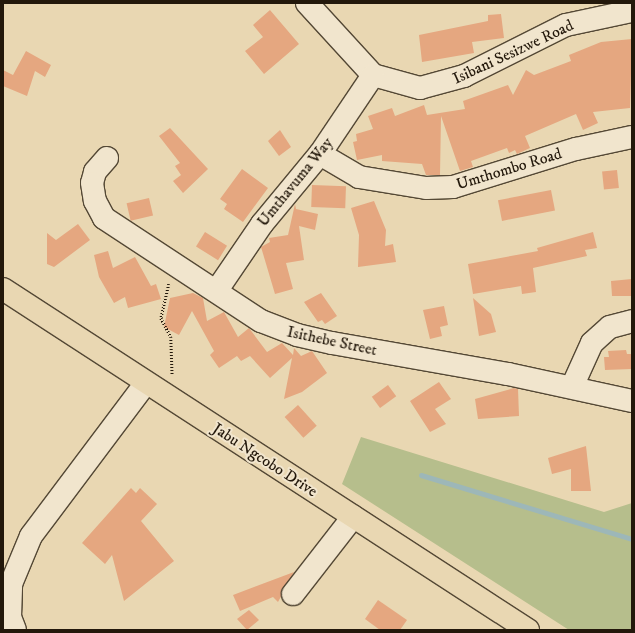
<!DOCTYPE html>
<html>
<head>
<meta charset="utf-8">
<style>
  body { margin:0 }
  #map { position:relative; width:635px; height:633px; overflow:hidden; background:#e9d7b2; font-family:"IM FELL DW Pica",serif }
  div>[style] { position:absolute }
  .green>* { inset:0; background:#b6be8c }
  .stream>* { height:5px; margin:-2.5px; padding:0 2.5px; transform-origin:2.5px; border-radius:2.5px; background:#9db7b8 }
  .building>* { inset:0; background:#e5a780; transform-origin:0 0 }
  .path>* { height:2.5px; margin-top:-1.25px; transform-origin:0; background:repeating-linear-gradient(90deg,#23180b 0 1px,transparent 0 3px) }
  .roads { filter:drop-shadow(1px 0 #544835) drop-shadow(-1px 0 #544835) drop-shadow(0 1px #544835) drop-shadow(0 -1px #544835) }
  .minor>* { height:22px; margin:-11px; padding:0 11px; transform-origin:11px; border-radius:11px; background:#f1e5cd }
  .major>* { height:22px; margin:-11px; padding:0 11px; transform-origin:11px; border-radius:11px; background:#e9d7b2 }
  span { translate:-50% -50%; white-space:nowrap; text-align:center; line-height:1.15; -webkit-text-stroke:4px #f1e5cd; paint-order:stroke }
  .street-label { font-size:16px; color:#23180b }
  .frame { position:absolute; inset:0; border:4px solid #23180b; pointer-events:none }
</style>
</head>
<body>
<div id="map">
  <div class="green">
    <div style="clip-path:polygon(361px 437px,604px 512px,632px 503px,632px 630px,569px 630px,342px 484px)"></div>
  </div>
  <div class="stream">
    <div style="left:421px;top:475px;width:220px;rotate:16.9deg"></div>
  </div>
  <div class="building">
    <div style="clip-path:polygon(270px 10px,299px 44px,264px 74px,245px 51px,263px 37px,253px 25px)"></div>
    <div style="clip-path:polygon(501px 14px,504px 38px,472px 42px,474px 53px,422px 62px,419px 35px,488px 21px,488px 15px)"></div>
    <div style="clip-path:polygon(632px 39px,630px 108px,593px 112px,598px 123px,583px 130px,576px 114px,525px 136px,530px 148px,517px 154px,515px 150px,509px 153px,507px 148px,471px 161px,473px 167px,460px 171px,441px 116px,440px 175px,426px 175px,422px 164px,382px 161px,382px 155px,357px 160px,353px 142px,357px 141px,356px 134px,373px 129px,368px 116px,392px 108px,395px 116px,424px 105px,427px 115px,465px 109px,463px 101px,508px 85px,513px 95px,526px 70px,534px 75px,571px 61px,569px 55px,601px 42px)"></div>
    <div style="clip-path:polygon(26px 51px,51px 65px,45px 77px,35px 71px,27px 96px,3px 86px,3px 70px,13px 75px)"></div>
    <div style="clip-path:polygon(170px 128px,208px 169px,183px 193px,173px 181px,181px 175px,175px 166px,180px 163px,159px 136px)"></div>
    <div style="clip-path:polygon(280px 130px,291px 147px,279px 156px,268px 141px)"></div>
    <div style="clip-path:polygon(242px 169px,268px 188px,243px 222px,224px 209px,227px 204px,220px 199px)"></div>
    <div style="left:617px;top:170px;width:18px;height:15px;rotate:84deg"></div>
    <div style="left:312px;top:185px;width:34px;height:22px;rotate:2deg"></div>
    <div style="left:551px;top:190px;width:21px;height:54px;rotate:79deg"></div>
    <div style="left:149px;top:198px;width:18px;height:23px;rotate:77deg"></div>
    <div style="clip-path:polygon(374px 201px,386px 230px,385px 246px,393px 244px,396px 262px,358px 267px,359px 235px,351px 208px)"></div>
    <div style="clip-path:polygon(295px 204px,296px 209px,318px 214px,315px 230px,299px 226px,304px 260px,286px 263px,293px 289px,275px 294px,261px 247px,270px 242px,269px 238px,288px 235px)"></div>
    <div style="clip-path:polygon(78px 224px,90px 240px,54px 267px,47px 264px,47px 233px,56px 240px)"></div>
    <div style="left:205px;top:232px;width:26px;height:17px;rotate:32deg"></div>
    <div style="clip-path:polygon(593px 232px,597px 248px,585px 250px,587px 256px,533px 268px,536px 292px,522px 294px,521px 286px,473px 294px,468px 264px,538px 251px,537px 248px)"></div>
    <div style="clip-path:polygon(108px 251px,113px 268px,135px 257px,151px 286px,156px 284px,161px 299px,128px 308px,125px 297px,114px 303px,99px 277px,94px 255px)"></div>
    <div style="clip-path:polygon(632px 279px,632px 296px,612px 296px,611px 281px)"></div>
    <div style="clip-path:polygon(193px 293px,203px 298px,207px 321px,224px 312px,238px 337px,249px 328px,267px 352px,282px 343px,293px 355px,294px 348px,301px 356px,312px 351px,327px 373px,302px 392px,284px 399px,292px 358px,270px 378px,250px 356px,241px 361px,237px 356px,219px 368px,210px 355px,214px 351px,192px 311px,179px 335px,164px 327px,170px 298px)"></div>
    <div style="clip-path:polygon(321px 293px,337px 316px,325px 324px,322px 320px,318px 322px,304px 302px)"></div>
    <div style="clip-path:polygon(473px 298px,491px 314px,496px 332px,479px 336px)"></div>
    <div style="clip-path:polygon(444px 306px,448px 325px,440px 327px,442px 336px,430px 339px,423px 310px)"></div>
    <div style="clip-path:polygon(626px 350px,627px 354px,632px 354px,632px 369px,605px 370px,604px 357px,609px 357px,608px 351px)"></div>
    <div style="clip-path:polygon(439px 382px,451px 399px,435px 409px,446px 424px,430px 432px,410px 401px)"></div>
    <div style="left:388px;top:385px;width:14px;height:20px;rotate:54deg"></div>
    <div style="clip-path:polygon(514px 388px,518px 389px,519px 416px,478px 419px,475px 399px)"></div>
    <div style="left:298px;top:405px;width:28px;height:18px;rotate:48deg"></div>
    <div style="clip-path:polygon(586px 446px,591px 491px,571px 491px,571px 469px,552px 474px,548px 458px)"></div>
    <div style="clip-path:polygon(131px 488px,136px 493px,140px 488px,157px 504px,141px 521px,174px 561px,124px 601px,112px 555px,105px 564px,82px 543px)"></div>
    <div style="clip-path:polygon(294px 572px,278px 602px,273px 597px,240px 611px,233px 595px)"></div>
    <div style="clip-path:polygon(378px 600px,407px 620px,400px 630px,380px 630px,365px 619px)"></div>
    <div style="clip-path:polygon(249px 610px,259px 620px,247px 630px,237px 619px)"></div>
  </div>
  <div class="path">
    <div style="left:169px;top:284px;width:35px;rotate:103deg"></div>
    <div style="left:161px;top:318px;width:21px;rotate:62deg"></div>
    <div style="left:171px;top:337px;width:38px;rotate:88deg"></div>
  </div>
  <div class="roads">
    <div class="minor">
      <div style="left:307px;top:3px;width:98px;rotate:47.5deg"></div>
      <div style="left:373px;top:75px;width:49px;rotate:15.5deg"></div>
      <div style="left:420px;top:88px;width:46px;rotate:-15.3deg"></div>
      <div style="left:464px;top:76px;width:114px;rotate:-26.6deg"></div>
      <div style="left:566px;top:25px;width:67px;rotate:-12deg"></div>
      <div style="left:320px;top:154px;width:45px;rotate:30.5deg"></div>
      <div style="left:359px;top:177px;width:68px;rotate:9.3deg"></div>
      <div style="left:426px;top:188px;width:27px;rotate:-2deg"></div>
      <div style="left:453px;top:187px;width:129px;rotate:-17.2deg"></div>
      <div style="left:576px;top:149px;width:57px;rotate:-12.1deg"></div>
      <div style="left:107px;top:158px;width:18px;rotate:131deg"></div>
      <div style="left:95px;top:172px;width:11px;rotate:105deg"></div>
      <div style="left:92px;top:183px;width:18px;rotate:81deg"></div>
      <div style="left:95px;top:201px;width:19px;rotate:62deg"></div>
      <div style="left:104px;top:218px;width:188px;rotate:33.3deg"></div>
      <div style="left:261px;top:321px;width:39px;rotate:21deg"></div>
      <div style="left:297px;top:335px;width:36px;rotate:13deg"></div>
      <div style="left:332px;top:343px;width:179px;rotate:10deg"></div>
      <div style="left:508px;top:374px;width:127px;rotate:12.3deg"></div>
      <div style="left:217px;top:290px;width:80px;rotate:-55.7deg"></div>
      <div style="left:262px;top:224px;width:91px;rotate:-50.4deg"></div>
      <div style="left:320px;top:154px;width:95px;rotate:-56.1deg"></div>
      <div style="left:572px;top:387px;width:48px;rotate:-65.6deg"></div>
      <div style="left:592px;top:343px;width:24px;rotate:-42deg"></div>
      <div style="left:610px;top:327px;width:23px;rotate:-15deg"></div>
      <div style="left:293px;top:594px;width:98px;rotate:-52.1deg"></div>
      <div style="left:15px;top:630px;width:14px;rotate:-111deg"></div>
      <div style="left:10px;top:617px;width:33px;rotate:-88deg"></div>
      <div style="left:11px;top:584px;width:52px;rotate:-67.4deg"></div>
      <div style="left:31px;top:536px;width:191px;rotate:-53.1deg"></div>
    </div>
    <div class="major">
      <div style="left:3px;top:289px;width:626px;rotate:33deg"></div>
    </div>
  </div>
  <div class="street-label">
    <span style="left:513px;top:52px;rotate:-25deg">Isibani Sesizwe Road</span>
    <span style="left:509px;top:169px;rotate:-17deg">Umthombo Road</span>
    <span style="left:295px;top:182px;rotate:-51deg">Umthavuma Way</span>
    <span style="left:332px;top:341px;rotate:12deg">Isithebe Street</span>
    <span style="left:265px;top:460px;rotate:33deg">Jabu Ngcobo Drive</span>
  </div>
  <div class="frame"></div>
</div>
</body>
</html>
